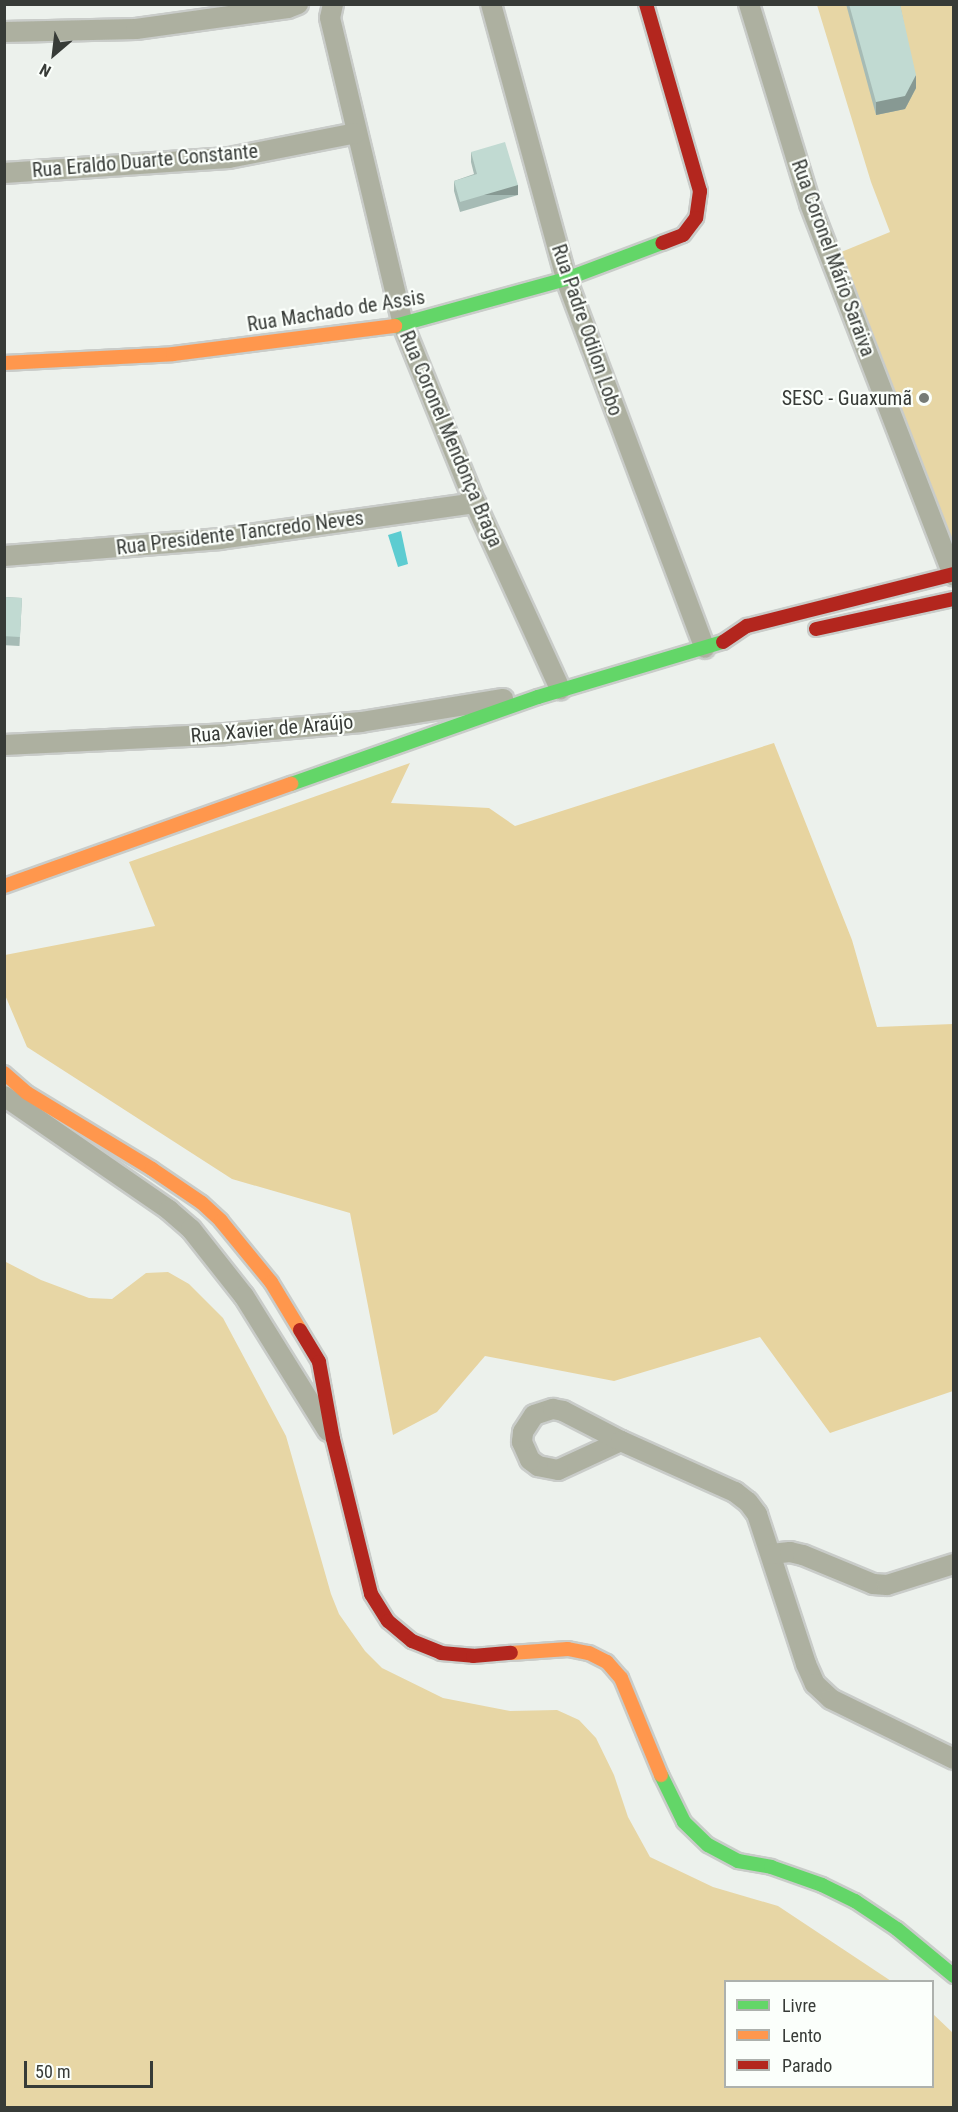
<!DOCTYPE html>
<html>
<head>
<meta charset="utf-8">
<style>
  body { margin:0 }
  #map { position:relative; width:958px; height:2112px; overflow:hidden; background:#ecf1ec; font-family:"Roboto Condensed",sans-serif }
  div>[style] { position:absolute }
  .green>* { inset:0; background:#e7d6a5 }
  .forest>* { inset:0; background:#e7d4a0 }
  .water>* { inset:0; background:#5dccd1 }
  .roads { filter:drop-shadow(2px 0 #c9ccc9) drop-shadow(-2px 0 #c9ccc9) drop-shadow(0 2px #c9ccc9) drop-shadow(0 -2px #c9ccc9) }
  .street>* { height:20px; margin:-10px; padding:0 10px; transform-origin:10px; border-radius:10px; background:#adb0a0 }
  .fast>* { height:14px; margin:-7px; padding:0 7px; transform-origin:7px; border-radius:7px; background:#63d668 }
  .slow>* { height:14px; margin:-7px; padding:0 7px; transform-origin:7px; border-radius:7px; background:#ff974d }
  .jam>* { height:14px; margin:-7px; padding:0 7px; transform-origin:7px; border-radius:7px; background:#b3261e }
  .wall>* { inset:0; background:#a6bbb5; transform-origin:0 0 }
  .shaded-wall>* { inset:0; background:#879993; transform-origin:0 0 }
  .building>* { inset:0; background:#c1dad2; transform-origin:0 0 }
  .dots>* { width:16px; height:16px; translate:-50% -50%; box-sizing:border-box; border:3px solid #fbfffb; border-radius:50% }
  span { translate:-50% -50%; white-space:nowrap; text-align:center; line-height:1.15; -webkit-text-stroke:4.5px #fbfffb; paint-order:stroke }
  .street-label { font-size:20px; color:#373b37 }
  .poi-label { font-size:20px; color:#373b37 }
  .right { translate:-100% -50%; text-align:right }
  .frame { position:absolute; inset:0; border:6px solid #373b37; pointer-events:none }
  .legend { position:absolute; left:724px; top:1980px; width:210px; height:108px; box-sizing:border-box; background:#fbfffb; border:2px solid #adb1ad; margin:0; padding:8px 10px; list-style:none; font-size:18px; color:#373b37 }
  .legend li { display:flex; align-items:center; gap:12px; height:30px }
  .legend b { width:30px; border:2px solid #adb1ad }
  .north { position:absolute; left:24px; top:24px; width:60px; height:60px; -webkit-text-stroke:4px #fbfffb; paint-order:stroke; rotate:208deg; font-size:16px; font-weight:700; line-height:24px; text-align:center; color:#373b37 }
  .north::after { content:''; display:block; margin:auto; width:21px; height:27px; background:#373b37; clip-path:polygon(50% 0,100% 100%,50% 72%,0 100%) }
  .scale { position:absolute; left:24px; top:2061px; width:129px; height:27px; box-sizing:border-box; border:3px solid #373b37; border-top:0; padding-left:8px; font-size:18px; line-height:21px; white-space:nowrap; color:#373b37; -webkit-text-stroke:4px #fbfffb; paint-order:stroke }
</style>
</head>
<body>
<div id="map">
  <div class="green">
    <div style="clip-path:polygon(817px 5px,953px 5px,953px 542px,834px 255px,890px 232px,871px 182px)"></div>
    <div style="clip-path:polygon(4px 1261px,41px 1280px,89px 1298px,112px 1299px,146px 1273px,168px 1272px,189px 1284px,223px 1318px,286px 1436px,331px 1594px,339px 1614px,365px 1651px,382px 1668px,443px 1698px,510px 1711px,557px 1710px,579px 1720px,596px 1738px,614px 1775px,628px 1817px,650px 1857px,713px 1887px,778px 1906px,891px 1981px,726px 1982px,726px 2086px,932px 2086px,933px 2014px,953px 2033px,953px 2107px,5px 2107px)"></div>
  </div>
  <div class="forest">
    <div style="clip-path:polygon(774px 743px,852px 940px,877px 1027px,953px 1024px,953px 1391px,830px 1433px,760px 1337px,614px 1381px,485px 1356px,437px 1412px,393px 1435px,350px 1213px,232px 1179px,27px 1047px,5px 995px,5px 955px,155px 926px,129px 862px,410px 763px,391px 803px,489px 808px,515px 826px)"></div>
  </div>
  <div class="water">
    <div style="clip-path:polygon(401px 531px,408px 564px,398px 567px,388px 535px)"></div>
  </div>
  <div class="roads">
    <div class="street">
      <div style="left:333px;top:4px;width:14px;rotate:102deg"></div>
      <div style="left:330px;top:18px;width:316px;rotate:76.6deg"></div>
      <div style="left:403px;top:325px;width:192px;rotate:68deg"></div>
      <div style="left:475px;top:503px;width:205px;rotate:65.4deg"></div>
      <div style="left:491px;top:4px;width:285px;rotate:74.7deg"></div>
      <div style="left:566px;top:279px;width:394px;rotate:69.4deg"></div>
      <div style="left:749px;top:4px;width:209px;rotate:73deg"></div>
      <div style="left:810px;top:204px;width:398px;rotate:68.9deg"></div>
      <div style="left:4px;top:32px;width:132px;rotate:-1.3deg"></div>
      <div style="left:136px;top:29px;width:153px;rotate:-7.9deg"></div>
      <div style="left:288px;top:8px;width:11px;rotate:-22deg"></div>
      <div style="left:4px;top:173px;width:225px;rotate:-3.8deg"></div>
      <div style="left:229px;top:158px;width:129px;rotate:-11.1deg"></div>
      <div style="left:4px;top:556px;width:217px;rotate:-4.5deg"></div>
      <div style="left:220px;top:539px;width:258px;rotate:-8deg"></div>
      <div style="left:4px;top:745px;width:221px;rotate:-2.8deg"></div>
      <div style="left:225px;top:734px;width:137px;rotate:-5deg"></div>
      <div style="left:361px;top:722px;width:144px;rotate:-9.2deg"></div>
      <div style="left:4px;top:1096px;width:201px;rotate:34.6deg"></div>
      <div style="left:169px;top:1210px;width:29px;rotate:41deg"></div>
      <div style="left:191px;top:1229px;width:85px;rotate:51.7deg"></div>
      <div style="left:244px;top:1296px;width:159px;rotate:58.1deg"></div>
      <div style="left:621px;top:1441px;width:69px;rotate:155.3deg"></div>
      <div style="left:558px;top:1470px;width:20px;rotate:-169deg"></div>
      <div style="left:538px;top:1466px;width:10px;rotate:-143deg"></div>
      <div style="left:530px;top:1460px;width:20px;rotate:-114deg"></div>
      <div style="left:522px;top:1442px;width:10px;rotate:-84deg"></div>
      <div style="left:523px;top:1432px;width:20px;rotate:-57deg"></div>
      <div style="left:534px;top:1415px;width:20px;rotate:-18deg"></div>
      <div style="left:553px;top:1409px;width:10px;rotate:11deg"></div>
      <div style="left:563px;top:1411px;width:65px;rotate:27.3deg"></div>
      <div style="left:621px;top:1441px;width:125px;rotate:24.1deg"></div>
      <div style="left:735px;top:1492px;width:16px;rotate:38deg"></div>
      <div style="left:748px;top:1502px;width:15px;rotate:53deg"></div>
      <div style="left:757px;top:1514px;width:158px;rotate:71.9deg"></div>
      <div style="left:806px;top:1664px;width:22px;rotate:66deg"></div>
      <div style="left:815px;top:1684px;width:22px;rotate:43deg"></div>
      <div style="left:831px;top:1699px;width:137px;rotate:26deg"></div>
      <div style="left:771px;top:1554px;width:19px;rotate:-6deg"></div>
      <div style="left:790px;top:1552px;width:13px;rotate:13deg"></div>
      <div style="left:803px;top:1555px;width:76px;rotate:22.5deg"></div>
      <div style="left:873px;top:1584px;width:14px;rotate:4deg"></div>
      <div style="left:887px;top:1585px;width:70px;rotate:-17.4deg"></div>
    </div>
    <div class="fast">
      <div style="left:395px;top:326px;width:177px;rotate:-15.4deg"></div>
      <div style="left:566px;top:279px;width:103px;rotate:-20.6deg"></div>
      <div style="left:291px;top:784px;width:262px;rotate:-19.4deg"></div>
      <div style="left:538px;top:697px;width:193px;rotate:-16.6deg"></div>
      <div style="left:661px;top:1775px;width:52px;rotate:63.9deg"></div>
      <div style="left:684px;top:1822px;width:33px;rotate:44deg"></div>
      <div style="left:708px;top:1845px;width:34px;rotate:28deg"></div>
      <div style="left:738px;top:1861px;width:34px;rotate:10deg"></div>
      <div style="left:771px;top:1867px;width:54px;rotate:19.4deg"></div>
      <div style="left:822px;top:1885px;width:37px;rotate:26deg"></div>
      <div style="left:855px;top:1901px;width:50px;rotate:33.7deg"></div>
      <div style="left:897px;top:1929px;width:74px;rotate:39.5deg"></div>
    </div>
    <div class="slow">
      <div style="left:4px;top:363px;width:169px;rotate:-3deg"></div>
      <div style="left:173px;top:354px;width:224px;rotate:-7.2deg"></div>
      <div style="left:4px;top:886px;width:305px;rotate:-19.6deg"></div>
      <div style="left:4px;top:1073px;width:30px;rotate:41deg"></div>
      <div style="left:27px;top:1093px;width:146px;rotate:31.3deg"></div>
      <div style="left:152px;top:1169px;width:60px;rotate:34.2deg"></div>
      <div style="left:202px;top:1203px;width:26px;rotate:43deg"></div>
      <div style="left:221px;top:1221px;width:79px;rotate:50.7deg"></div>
      <div style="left:271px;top:1282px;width:56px;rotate:58.9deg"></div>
      <div style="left:511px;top:1653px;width:57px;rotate:-4deg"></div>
      <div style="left:568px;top:1649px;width:21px;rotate:11deg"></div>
      <div style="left:589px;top:1653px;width:20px;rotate:27deg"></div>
      <div style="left:607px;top:1662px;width:21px;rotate:49deg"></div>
      <div style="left:621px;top:1678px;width:105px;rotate:67.6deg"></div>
    </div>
    <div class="jam">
      <div style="left:646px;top:4px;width:195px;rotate:73.9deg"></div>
      <div style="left:700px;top:191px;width:27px;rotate:98deg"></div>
      <div style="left:696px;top:218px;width:21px;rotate:127deg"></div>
      <div style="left:683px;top:235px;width:22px;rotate:159deg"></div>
      <div style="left:816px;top:629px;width:141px;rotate:-12.3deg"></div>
      <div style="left:723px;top:642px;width:29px;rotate:-34deg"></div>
      <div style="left:747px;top:626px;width:213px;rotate:-14.1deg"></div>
      <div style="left:300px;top:1330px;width:37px;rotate:59deg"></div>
      <div style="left:319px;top:1362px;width:78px;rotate:79.7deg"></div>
      <div style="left:333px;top:1439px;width:160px;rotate:76.2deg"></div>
      <div style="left:371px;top:1594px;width:32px;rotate:58deg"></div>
      <div style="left:388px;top:1621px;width:31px;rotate:40deg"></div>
      <div style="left:412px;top:1641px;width:31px;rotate:22deg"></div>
      <div style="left:441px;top:1653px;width:32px;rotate:5deg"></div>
      <div style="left:473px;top:1656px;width:38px;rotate:-5deg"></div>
    </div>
  </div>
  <div class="wall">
    <div style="clip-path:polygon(846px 4px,900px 4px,916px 88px,905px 109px,876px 115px)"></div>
    <div style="clip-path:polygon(471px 152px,518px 195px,460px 212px,454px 191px,454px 181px,474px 174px,471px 162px)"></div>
    <div style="left:4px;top:597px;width:18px;height:48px;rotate:3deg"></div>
  </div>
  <div class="shaded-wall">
    <div style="clip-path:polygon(916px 75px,916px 88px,905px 109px,876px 115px,876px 102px)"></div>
    <div style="left:518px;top:185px;width:10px;height:60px;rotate:90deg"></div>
  </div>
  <div class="building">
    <div style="clip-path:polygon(849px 4px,900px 4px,916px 75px,905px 96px,876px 102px)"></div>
    <div style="clip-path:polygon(505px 142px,518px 185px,460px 202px,454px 181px,477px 174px,471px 152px)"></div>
    <div style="left:4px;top:597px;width:18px;height:39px;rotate:3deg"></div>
  </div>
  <div class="dots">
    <div style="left:924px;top:398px;background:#767b76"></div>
  </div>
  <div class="street-label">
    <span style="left:145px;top:161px;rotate:-5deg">Rua Eraldo Duarte Constante</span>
    <span style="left:833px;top:258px;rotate:70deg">Rua Coronel Mário Saraiva</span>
    <span style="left:336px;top:311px;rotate:-9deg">Rua Machado de Assis</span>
    <span style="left:587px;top:330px;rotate:71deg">Rua Padre Odilon Lobo</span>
    <span style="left:451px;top:439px;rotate:67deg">Rua Coronel Mendonça Braga</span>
    <span style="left:240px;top:533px;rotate:-7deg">Rua Presidente Tancredo Neves</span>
    <span style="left:272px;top:729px;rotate:-5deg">Rua Xavier de Araújo</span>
  </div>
  <div class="poi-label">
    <span class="right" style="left:912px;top:398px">SESC - Guaxumã</span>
  </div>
  <div class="frame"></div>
  <ul class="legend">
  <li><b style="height:8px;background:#63d668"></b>Livre</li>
  <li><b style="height:8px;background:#ff974d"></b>Lento</li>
  <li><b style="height:8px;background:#b3261e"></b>Parado</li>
  </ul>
  <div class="north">N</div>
  <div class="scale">50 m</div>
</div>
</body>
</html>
